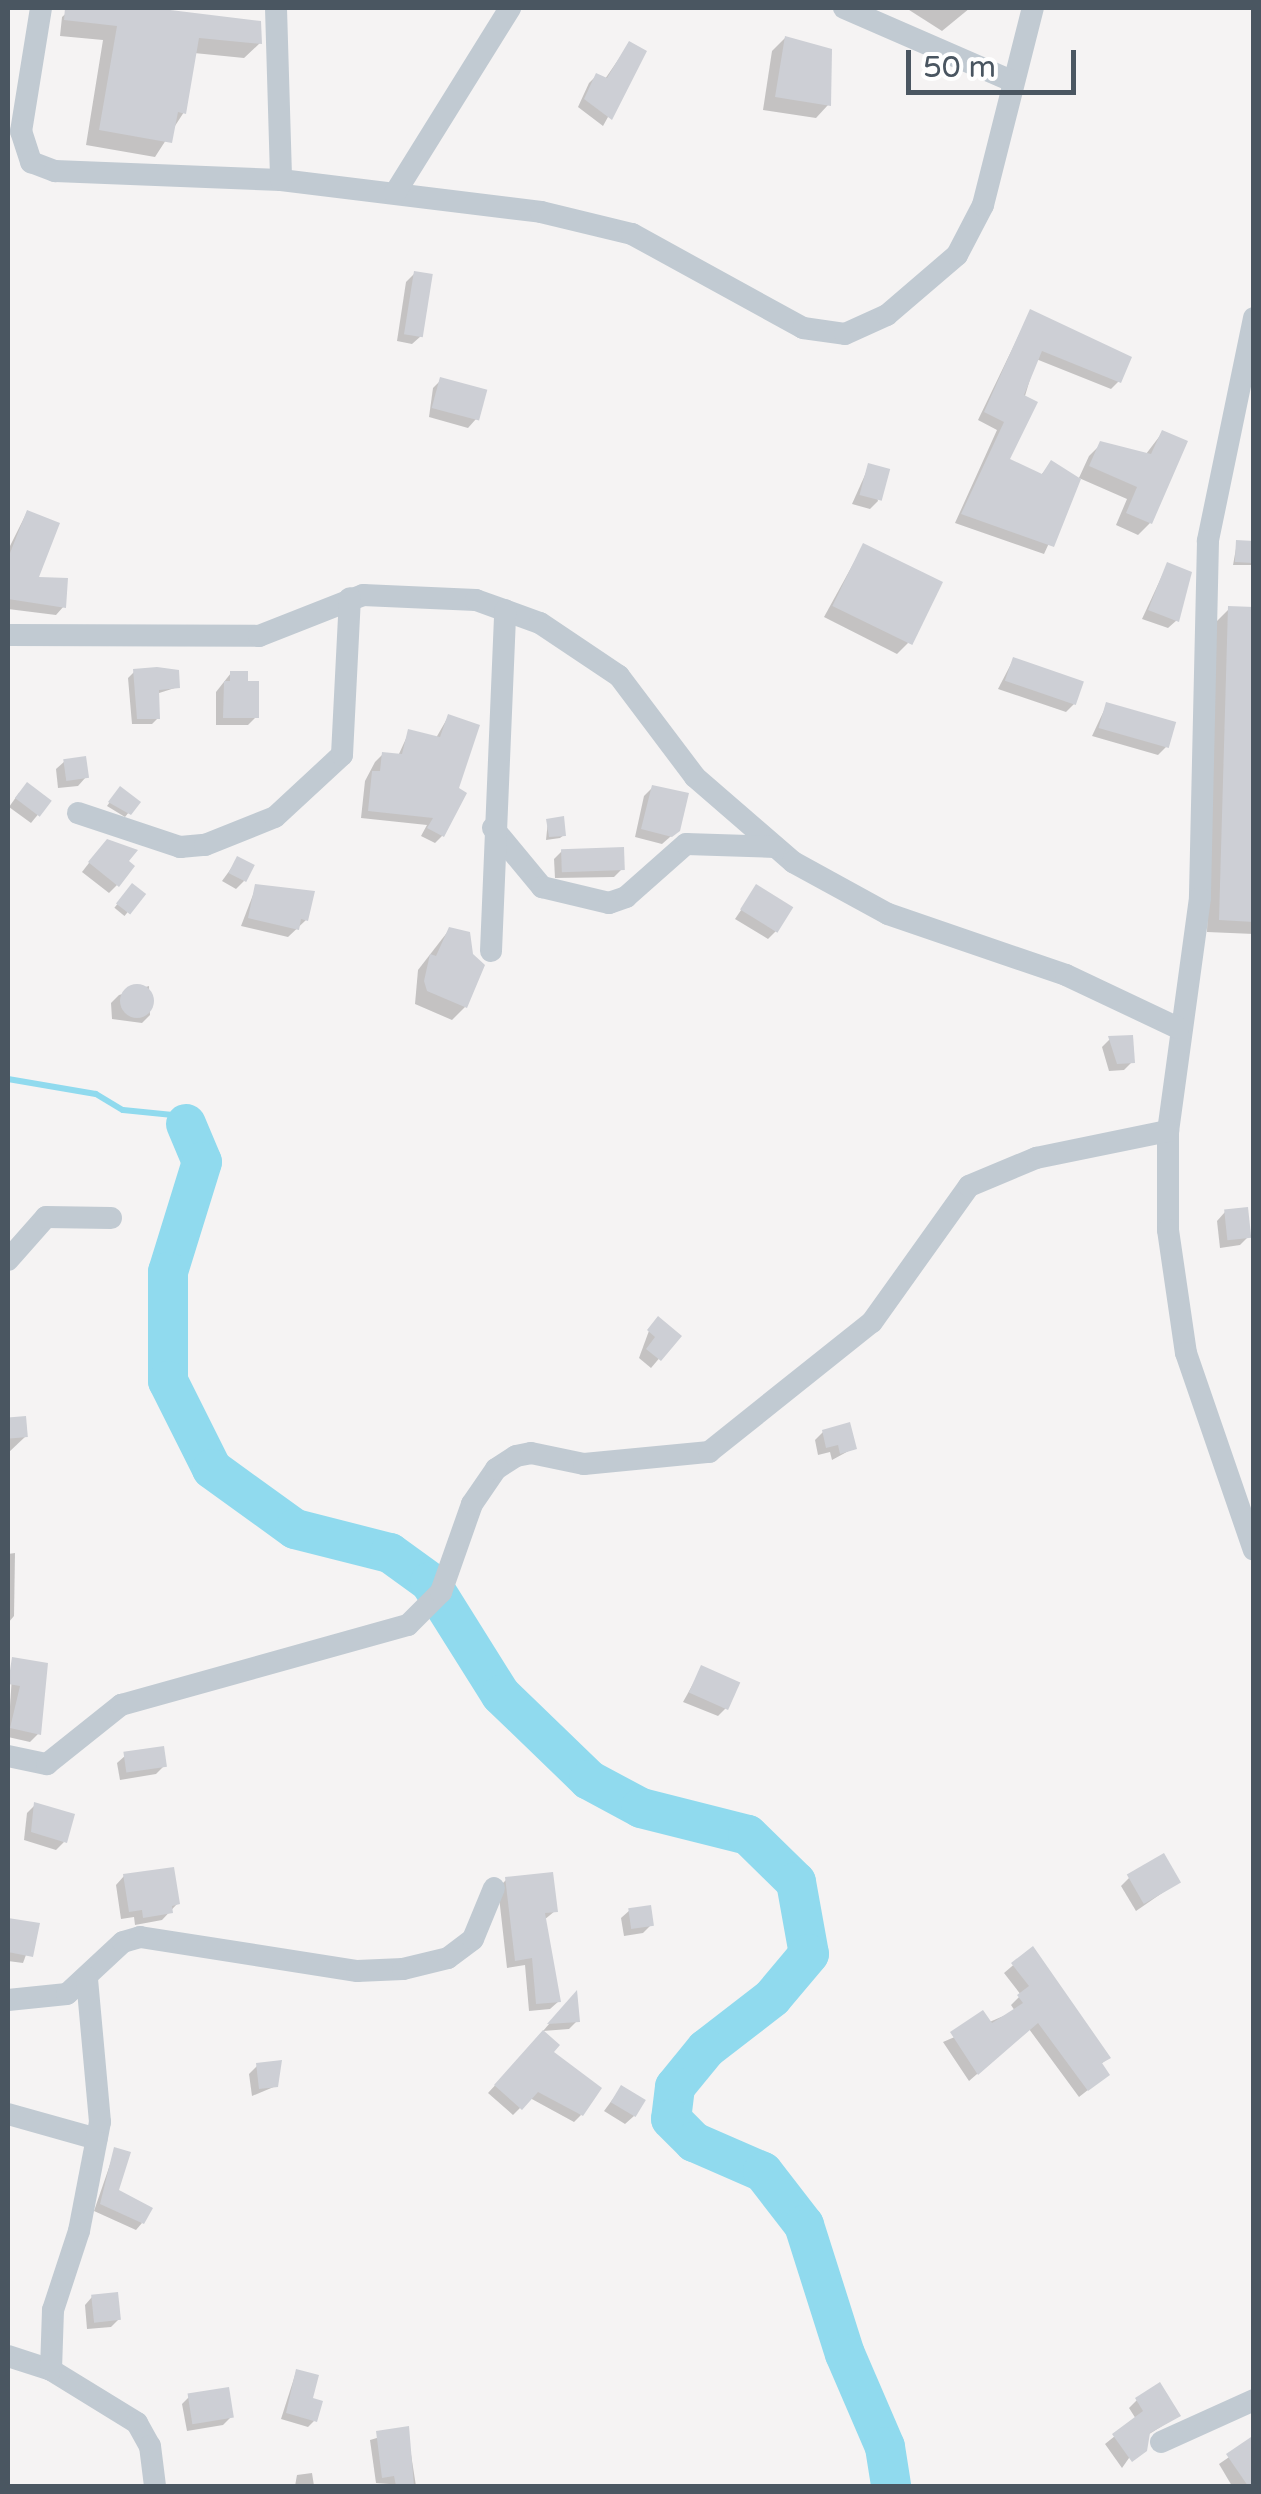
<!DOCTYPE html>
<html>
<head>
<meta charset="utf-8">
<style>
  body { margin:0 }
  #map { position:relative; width:1261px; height:2494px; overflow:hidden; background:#f5f3f3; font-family:"Varela Round",sans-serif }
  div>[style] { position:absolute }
  .shadow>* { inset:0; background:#0003; transform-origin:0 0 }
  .stream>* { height:6px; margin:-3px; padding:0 3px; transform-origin:3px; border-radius:3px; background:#90daee }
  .river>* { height:40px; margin:-20px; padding:0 20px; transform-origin:20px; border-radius:20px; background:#90daee }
  .building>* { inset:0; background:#cdcfd5; transform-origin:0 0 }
  .round { border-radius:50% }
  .street>* { height:22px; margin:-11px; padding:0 11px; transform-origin:11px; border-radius:11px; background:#c1cad2 }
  span { translate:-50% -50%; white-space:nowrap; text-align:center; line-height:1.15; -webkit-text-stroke:8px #fff; paint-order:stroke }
  .frame { position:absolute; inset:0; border:10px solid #4a5661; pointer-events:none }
  .scale { position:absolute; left:906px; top:50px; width:170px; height:45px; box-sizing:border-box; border:5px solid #4a5661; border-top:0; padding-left:12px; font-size:30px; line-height:35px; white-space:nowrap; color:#4a5661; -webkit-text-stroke:8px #fff; paint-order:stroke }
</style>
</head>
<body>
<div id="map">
  <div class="shadow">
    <div style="clip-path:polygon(72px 8px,259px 23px,260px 43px,244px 58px,194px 53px,184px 112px,155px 157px,86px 145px,103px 40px,60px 36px,62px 17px)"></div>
    <div style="clip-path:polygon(906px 8px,970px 8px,942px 31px)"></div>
    <div style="clip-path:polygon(785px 38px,828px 105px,816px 118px,763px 110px,772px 51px)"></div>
    <div style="clip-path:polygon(629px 44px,644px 52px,603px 126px,578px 107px,589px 83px,596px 76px,605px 79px)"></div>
    <div style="clip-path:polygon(414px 274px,421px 336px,412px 344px,397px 341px,406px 282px)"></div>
    <div style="clip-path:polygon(1030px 312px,1119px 381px,1111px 389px,1036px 359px,1006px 460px,1040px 476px,1051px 464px,1078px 480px,1089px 456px,1101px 444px,1146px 454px,1162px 433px,1150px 523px,1138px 535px,1116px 525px,1127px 499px,1079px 478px,1044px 554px,955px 523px,997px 430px,978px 420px)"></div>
    <div style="clip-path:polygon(441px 380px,476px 419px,468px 428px,429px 417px,433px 388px)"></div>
    <div style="clip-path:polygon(869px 466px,878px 501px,870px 509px,852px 504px)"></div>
    <div style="clip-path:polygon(27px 512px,35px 579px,64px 606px,56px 615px,8px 609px,8px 550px)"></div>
    <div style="clip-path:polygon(1237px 543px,1254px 563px,1251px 565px,1233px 565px)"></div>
    <div style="clip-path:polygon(863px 546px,908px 643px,897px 654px,824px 617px)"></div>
    <div style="clip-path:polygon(1167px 565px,1177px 620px,1168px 628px,1142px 619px)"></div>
    <div style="clip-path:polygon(1229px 609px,1254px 889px,1254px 934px,1207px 932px,1216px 622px)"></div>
    <div style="clip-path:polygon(1013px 660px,1074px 704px,1066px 712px,998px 689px)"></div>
    <div style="clip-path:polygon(134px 672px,178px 687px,156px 694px,158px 718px,152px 724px,132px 724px,128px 678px)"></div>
    <div style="clip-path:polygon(231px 673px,256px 717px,248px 725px,216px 725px,216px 692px)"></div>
    <div style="clip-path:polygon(1107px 704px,1166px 747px,1158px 755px,1092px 736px)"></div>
    <div style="clip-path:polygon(448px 717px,442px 836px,435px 843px,421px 836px,427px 825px,361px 818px,365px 781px,375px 762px,383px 754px,398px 756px,409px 732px,436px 738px)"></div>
    <div style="clip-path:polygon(65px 761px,86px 777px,78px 786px,58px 788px,56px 769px)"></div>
    <div style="clip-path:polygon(652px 788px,678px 830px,662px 844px,635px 837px,644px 796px)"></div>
    <div style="clip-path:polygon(117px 792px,137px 802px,125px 817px,107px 806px)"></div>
    <div style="clip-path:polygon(19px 793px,49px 801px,31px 823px,9px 807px)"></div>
    <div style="clip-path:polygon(548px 821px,564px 835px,560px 838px,546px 840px)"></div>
    <div style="clip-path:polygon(99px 850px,117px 885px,109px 893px,82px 872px)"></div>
    <div style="clip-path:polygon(563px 850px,622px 869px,614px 877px,555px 878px,554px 859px)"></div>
    <div style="clip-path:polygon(238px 859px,244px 881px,236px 889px,222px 881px)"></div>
    <div style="left:132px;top:886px;width:13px;height:28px;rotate:39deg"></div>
    <div style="clip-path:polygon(256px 887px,306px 920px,288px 937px,241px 926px)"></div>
    <div style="clip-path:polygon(756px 888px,776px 931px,768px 939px,735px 919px)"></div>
    <div style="clip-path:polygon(449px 930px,465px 1007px,452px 1020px,415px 1004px,418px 970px)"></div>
    <div style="clip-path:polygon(149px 986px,150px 1015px,142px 1023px,112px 1019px,111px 1003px,119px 995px)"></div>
    <div style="clip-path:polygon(1110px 1039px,1132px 1062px,1124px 1070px,1109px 1071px,1102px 1047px)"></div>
    <div style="clip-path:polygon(1225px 1212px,1248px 1237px,1240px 1245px,1220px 1248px,1217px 1221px)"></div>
    <div style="clip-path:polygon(650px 1328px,678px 1336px,651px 1368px,639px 1358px)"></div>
    <div style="clip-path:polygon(24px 1419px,26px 1436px,8px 1453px,8px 1421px)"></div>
    <div style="clip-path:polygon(823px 1432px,854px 1448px,832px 1460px,830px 1452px,818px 1455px,815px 1440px)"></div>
    <div style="clip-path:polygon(15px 1553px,14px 1616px,8px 1623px,8px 1554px)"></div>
    <div style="clip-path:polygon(13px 1660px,38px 1734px,30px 1742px,8px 1737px)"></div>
    <div style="clip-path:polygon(702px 1668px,726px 1708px,718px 1716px,683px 1702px)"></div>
    <div style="clip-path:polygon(126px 1755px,164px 1766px,156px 1774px,120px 1780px,117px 1763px)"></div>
    <div style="clip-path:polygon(35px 1805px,64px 1842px,56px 1850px,24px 1840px,27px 1813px)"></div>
    <div style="clip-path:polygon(124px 1876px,177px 1904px,162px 1920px,135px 1925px,134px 1917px,121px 1919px,116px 1885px)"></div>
    <div style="clip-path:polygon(1129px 1878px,1178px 1882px,1136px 1911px,1121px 1886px)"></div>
    <div style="clip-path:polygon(506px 1880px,555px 1911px,544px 1920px,559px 2001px,550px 2009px,529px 2011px,525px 1965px,507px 1968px,498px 1888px)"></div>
    <div style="clip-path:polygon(630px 1910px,651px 1925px,643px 1933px,624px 1936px,621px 1918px)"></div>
    <div style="clip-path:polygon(8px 1920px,37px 1925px,23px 1963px,8px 1961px)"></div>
    <div style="clip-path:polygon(1032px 1949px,1108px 2058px,1100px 2065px,1107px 2075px,1079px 2097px,1029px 2029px,969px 2081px,943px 2042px,1015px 2011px,1011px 2005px,1021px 1995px,1004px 1973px)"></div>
    <div style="clip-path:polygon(569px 2001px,577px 2021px,569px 2029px,543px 2031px)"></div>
    <div style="clip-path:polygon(543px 2033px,581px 2115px,574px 2122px,530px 2098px,513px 2115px,488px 2093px)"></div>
    <div style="clip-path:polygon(257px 2066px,276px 2086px,252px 2096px,249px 2074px)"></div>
    <div style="clip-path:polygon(621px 2088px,634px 2116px,625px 2124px,604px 2111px)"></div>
    <div style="clip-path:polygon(115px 2150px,116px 2191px,142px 2223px,136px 2230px,94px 2211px)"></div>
    <div style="clip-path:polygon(92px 2297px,119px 2319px,111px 2327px,87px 2329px,85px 2305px)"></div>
    <div style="clip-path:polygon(296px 2372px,315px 2420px,308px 2427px,281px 2419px)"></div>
    <div style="clip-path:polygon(190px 2396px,231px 2417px,223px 2425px,187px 2431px,182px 2404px)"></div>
    <div style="clip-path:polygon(1137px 2400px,1178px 2416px,1143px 2438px,1122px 2468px,1105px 2444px,1136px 2419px,1129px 2408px)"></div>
    <div style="clip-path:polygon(407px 2429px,416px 2486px,376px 2483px,370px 2440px)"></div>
    <div style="clip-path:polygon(1254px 2440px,1254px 2486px,1232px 2486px,1219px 2464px)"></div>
    <div style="clip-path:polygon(312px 2473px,314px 2486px,295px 2486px,297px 2475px)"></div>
  </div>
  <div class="stream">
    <div style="left:8px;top:1079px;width:89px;rotate:9.7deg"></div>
    <div style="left:96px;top:1094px;width:31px;rotate:31deg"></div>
    <div style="left:123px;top:1110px;width:50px;rotate:5.7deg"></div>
    <div style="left:173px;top:1115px;width:16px;rotate:35deg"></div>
  </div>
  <div class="river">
    <div style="left:186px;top:1124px;width:41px;rotate:67.2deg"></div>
    <div style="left:202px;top:1162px;width:115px;rotate:107.2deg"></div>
    <div style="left:168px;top:1272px;width:109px;rotate:90deg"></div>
    <div style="left:168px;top:1381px;width:98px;rotate:63.4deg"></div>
    <div style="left:212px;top:1469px;width:102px;rotate:35.9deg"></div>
    <div style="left:295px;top:1529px;width:98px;rotate:14.2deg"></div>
    <div style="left:390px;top:1553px;width:49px;rotate:35.9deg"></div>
    <div style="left:430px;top:1582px;width:133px;rotate:57.9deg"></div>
    <div style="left:501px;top:1695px;width:122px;rotate:44deg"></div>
    <div style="left:589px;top:1780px;width:59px;rotate:28.3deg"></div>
    <div style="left:641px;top:1808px;width:110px;rotate:14.2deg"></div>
    <div style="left:748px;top:1835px;width:67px;rotate:44.4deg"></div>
    <div style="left:796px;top:1882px;width:73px;rotate:79.8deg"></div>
    <div style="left:809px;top:1954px;width:57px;rotate:130.1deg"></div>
    <div style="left:772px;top:1998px;width:83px;rotate:142.3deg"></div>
    <div style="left:706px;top:2049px;width:49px;rotate:129.2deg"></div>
    <div style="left:675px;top:2087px;width:32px;rotate:97deg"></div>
    <div style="left:671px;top:2119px;width:33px;rotate:45deg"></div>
    <div style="left:694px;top:2142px;width:75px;rotate:23.5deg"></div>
    <div style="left:763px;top:2172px;width:67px;rotate:52.3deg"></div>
    <div style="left:804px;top:2225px;width:135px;rotate:72.4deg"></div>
    <div style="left:845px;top:2354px;width:101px;rotate:66.7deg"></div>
    <div style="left:885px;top:2447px;width:39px;rotate:81deg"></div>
  </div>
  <div class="building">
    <div style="clip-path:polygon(65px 8px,154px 8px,261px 21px,262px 44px,199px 38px,186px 114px,178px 112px,172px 143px,99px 130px,117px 26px,64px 20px)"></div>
    <div style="clip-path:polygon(785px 36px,832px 49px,831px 106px,775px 97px)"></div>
    <div style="clip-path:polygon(629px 41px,647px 51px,612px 120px,584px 99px,596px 73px,607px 78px)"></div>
    <div style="left:414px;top:271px;width:19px;height:64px;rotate:9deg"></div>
    <div style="clip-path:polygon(1030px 309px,1132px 357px,1121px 383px,1042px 351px,1024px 395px,1038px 402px,1010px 459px,1042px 474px,1051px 460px,1081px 479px,1054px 547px,961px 514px,1004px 422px,984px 412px)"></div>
    <div style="left:440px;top:377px;width:49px;height:32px;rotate:15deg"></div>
    <div style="clip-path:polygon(1162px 430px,1188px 441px,1152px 524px,1126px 513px,1137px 487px,1089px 466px,1100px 441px,1151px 454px)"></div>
    <div style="left:868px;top:463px;width:23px;height:33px;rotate:15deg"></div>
    <div style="clip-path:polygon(27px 510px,60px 523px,39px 577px,68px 578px,66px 608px,8px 599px,8px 558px)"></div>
    <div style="left:1236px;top:540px;width:18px;height:22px;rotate:3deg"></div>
    <div style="left:863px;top:543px;width:89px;height:70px;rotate:26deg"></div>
    <div style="clip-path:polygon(1167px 562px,1192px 572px,1179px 622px,1148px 610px)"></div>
    <div style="clip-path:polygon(1228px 606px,1254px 607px,1254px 922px,1219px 920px)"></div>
    <div style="left:1013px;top:657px;width:75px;height:25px;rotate:19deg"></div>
    <div style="clip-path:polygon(157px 667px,179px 670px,180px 688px,159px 690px,160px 719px,137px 719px,133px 669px)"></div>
    <div style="clip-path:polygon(230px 671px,248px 671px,248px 681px,259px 681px,259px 718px,223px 718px,224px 681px,230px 681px)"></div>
    <div style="left:1106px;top:702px;width:73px;height:27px;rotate:16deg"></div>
    <div style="clip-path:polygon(448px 714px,480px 725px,459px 788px,467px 793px,444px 837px,427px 828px,433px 818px,368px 811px,372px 771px,380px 771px,382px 752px,402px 754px,408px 729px,440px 737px)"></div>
    <div style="left:86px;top:756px;width:22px;height:23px;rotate:82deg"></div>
    <div style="left:27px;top:782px;width:31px;height:20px;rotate:37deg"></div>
    <div style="clip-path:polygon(652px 785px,689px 793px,680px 831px,672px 837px,641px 829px)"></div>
    <div style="clip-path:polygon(120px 786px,141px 802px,131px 815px,108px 802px)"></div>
    <div style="clip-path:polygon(564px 816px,566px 836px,549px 837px,546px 819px)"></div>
    <div style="clip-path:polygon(107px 839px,138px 850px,129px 861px,135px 866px,119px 887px,88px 862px)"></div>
    <div style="left:624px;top:847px;width:23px;height:63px;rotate:88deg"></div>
    <div style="left:237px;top:856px;width:20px;height:19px;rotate:27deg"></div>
    <div style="left:132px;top:883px;width:18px;height:26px;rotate:38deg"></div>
    <div style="clip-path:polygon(255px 884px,315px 891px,308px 921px,301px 919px,299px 930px,248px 918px)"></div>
    <div style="left:756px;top:884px;width:44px;height:30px;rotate:32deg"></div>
    <div style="clip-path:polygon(449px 927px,470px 932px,473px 954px,485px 965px,467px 1008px,427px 991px,424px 981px,430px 954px,436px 956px)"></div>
    <div class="round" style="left:120px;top:984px;width:34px;height:34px"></div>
    <div style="clip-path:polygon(1133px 1035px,1135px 1063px,1117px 1064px,1108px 1036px)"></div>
    <div style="left:1248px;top:1207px;width:31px;height:24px;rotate:84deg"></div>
    <div style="clip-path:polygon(658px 1316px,682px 1336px,661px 1361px,646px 1349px,655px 1337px,647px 1330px)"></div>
    <div style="left:26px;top:1416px;width:21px;height:18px;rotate:85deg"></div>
    <div style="clip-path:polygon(850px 1422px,857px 1449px,840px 1454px,838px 1445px,826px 1448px,822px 1430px)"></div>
    <div style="clip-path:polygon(12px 1657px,48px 1663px,41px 1735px,10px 1728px,20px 1686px,8px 1684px)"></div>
    <div style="left:701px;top:1665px;width:43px;height:30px;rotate:24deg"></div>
    <div style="left:164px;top:1746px;width:21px;height:41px;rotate:82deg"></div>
    <div style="clip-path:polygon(34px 1802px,75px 1814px,67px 1843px,31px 1832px)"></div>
    <div style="left:1164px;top:1853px;width:34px;height:43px;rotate:60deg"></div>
    <div style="clip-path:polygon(174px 1867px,180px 1904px,172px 1906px,173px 1913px,143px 1918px,142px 1910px,129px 1912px,123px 1874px)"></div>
    <div style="clip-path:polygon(553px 1872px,558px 1912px,545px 1913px,561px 2002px,536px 2004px,532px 1958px,515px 1961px,505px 1877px)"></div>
    <div style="left:651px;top:1905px;width:21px;height:23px;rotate:82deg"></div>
    <div style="clip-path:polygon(8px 1918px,40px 1923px,33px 1957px,8px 1952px)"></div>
    <div style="clip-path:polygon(1033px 1946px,1111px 2058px,1102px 2063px,1110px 2075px,1088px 2091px,1038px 2023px,978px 2075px,950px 2032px,983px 2010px,992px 2023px,1023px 2003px,1017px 1995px,1029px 1986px,1011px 1963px)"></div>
    <div style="clip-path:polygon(577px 1990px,580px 2022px,547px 2024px)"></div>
    <div style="clip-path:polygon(543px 2030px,560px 2045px,554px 2052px,602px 2088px,583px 2116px,538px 2092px,522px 2110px,494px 2085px)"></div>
    <div style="clip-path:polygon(282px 2060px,278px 2087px,259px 2089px,256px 2063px)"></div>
    <div style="left:621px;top:2085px;width:29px;height:20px;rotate:31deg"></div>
    <div style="clip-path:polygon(114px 2147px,131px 2152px,119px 2190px,153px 2208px,144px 2224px,100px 2204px)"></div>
    <div style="left:118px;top:2292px;width:28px;height:27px;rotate:84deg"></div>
    <div style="clip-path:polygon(296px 2369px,319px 2375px,313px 2398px,323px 2401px,317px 2422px,286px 2413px)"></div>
    <div style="clip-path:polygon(1160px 2382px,1181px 2416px,1150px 2433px,1147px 2451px,1132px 2462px,1112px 2434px,1143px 2411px,1135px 2398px)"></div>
    <div style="left:229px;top:2387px;width:31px;height:42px;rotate:81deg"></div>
    <div style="clip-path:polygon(409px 2426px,414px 2486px,396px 2486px,394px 2476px,382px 2478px,376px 2431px)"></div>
    <div style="clip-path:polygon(1254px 2435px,1254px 2486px,1248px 2486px,1226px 2454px)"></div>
  </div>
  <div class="street">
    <div style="left:41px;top:8px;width:125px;rotate:99.2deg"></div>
    <div style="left:21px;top:131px;width:33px;rotate:72deg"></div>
    <div style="left:31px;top:162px;width:26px;rotate:21deg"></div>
    <div style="left:55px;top:171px;width:226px;rotate:2.3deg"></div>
    <div style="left:281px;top:180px;width:262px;rotate:7deg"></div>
    <div style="left:541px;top:212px;width:94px;rotate:13.6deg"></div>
    <div style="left:632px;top:234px;width:195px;rotate:28.8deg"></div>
    <div style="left:803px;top:328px;width:42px;rotate:8.1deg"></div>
    <div style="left:845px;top:334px;width:46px;rotate:-24.3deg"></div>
    <div style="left:887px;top:315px;width:92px;rotate:-40.6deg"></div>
    <div style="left:957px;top:255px;width:56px;rotate:-62.5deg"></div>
    <div style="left:983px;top:205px;width:203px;rotate:-75.8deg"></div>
    <div style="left:276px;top:8px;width:172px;rotate:88.3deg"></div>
    <div style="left:844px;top:8px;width:183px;rotate:23.5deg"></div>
    <div style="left:395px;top:193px;width:218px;rotate:-58.1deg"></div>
    <div style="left:1254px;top:318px;width:228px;rotate:101.7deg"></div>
    <div style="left:1208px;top:541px;width:357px;rotate:91.3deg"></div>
    <div style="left:1200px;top:898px;width:235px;rotate:97.8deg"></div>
    <div style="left:1168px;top:1131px;width:99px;rotate:90deg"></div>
    <div style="left:1168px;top:1230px;width:124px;rotate:81.7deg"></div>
    <div style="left:1186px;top:1353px;width:208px;rotate:71deg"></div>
    <div style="left:8px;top:635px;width:251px;rotate:0.2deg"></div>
    <div style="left:259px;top:636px;width:112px;rotate:-21.5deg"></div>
    <div style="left:363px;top:595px;width:113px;rotate:2.5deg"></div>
    <div style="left:476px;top:600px;width:68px;rotate:19.8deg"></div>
    <div style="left:540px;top:623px;width:95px;rotate:33.9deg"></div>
    <div style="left:619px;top:676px;width:126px;rotate:53deg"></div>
    <div style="left:695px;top:777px;width:130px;rotate:40.9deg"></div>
    <div style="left:793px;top:862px;width:108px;rotate:28.7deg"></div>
    <div style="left:888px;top:914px;width:188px;rotate:18.9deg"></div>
    <div style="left:1066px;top:975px;width:124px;rotate:25.3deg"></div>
    <div style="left:78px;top:813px;width:108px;rotate:18.4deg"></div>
    <div style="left:180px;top:847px;width:25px;rotate:-5deg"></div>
    <div style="left:205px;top:845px;width:75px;rotate:-21.8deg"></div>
    <div style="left:275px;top:817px;width:91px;rotate:-42.8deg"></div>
    <div style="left:342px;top:755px;width:157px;rotate:-87.1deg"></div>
    <div style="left:493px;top:828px;width:77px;rotate:50.3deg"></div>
    <div style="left:542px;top:887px;width:69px;rotate:13.4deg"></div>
    <div style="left:609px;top:903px;width:18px;rotate:-19deg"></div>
    <div style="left:626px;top:897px;width:80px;rotate:-41.5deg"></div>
    <div style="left:686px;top:844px;width:89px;rotate:1.9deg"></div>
    <div style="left:491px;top:951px;width:341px;rotate:-87.6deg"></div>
    <div style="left:8px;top:1260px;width:57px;rotate:-48.5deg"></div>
    <div style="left:46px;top:1217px;width:65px;rotate:0.9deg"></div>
    <div style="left:8px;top:1756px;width:40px;rotate:12deg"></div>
    <div style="left:47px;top:1764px;width:95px;rotate:-38.6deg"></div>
    <div style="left:121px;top:1705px;width:298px;rotate:-15.6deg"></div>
    <div style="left:408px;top:1625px;width:47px;rotate:-45deg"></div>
    <div style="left:441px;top:1592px;width:93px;rotate:-70.6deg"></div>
    <div style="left:472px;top:1504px;width:42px;rotate:-55.6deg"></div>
    <div style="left:496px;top:1469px;width:24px;rotate:-33deg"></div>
    <div style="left:516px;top:1456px;width:15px;rotate:-11deg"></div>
    <div style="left:531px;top:1453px;width:54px;rotate:11.7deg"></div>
    <div style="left:584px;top:1464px;width:126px;rotate:-5.5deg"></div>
    <div style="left:709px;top:1452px;width:208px;rotate:-38.6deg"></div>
    <div style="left:872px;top:1322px;width:167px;rotate:-54.5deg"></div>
    <div style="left:969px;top:1186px;width:73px;rotate:-22.7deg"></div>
    <div style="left:1036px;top:1158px;width:135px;rotate:-11.6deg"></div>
    <div style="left:8px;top:2000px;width:59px;rotate:-5.8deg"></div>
    <div style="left:67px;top:1994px;width:76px;rotate:-42.9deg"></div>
    <div style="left:123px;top:1942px;width:18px;rotate:-16deg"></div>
    <div style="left:140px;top:1937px;width:220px;rotate:8.9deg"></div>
    <div style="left:357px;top:1971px;width:46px;rotate:-2.5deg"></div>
    <div style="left:403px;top:1969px;width:46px;rotate:-13.7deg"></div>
    <div style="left:448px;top:1958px;width:31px;rotate:-37deg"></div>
    <div style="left:473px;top:1939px;width:55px;rotate:-67.6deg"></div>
    <div style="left:8px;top:2114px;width:92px;rotate:15.7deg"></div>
    <div style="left:8px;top:2356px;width:45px;rotate:18deg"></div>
    <div style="left:51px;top:2370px;width:101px;rotate:31.6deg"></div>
    <div style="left:137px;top:2423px;width:26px;rotate:61deg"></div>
    <div style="left:150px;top:2446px;width:40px;rotate:82.9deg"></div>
    <div style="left:51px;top:2370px;width:60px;rotate:-88.1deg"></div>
    <div style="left:53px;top:2310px;width:83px;rotate:-71.8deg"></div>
    <div style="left:79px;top:2231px;width:111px;rotate:-79.1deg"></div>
    <div style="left:100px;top:2122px;width:145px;rotate:-95.2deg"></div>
    <div style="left:1161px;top:2442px;width:102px;rotate:-24.3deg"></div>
  </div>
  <div class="frame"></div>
  <div class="scale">50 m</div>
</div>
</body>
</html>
